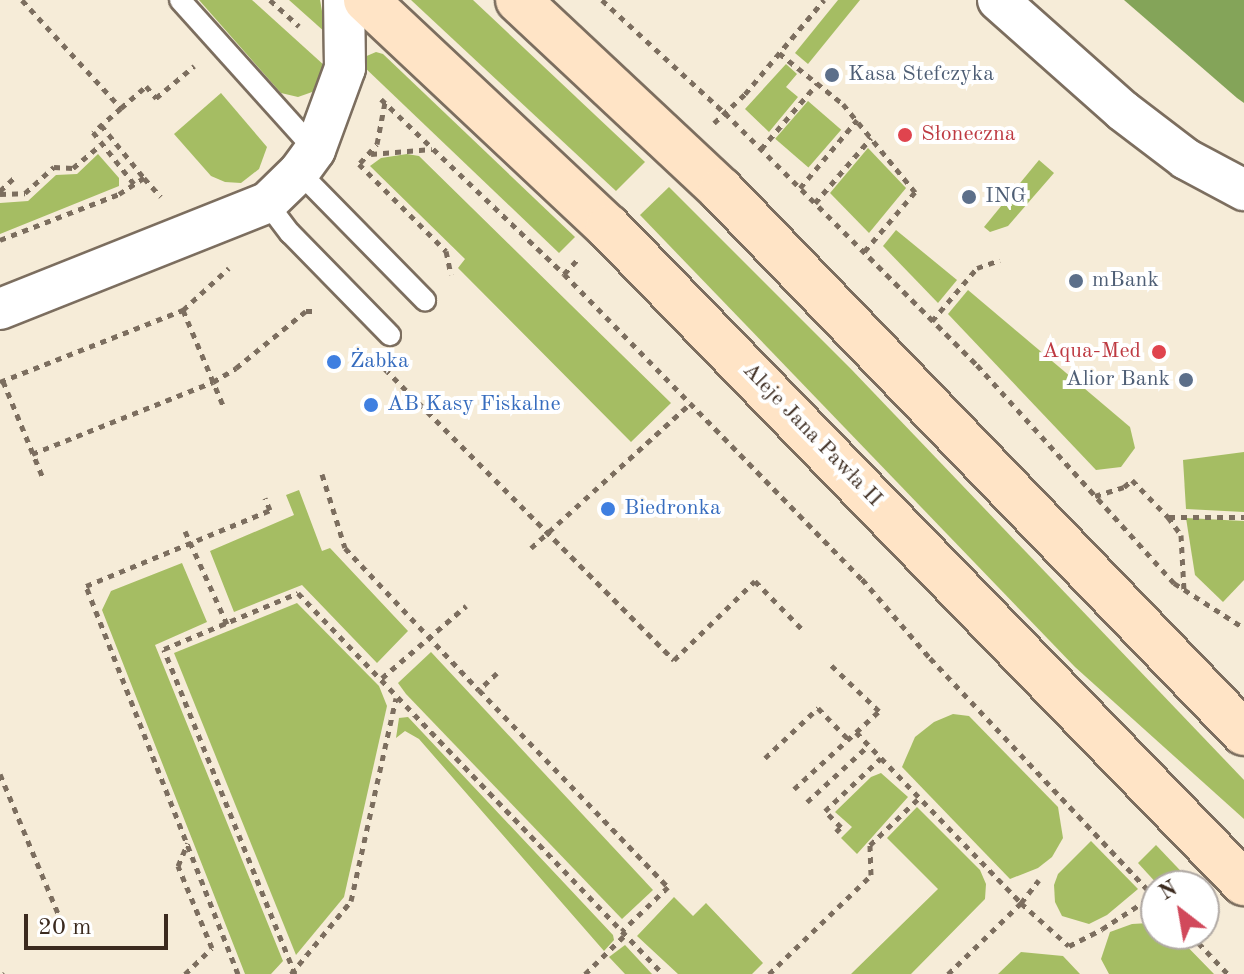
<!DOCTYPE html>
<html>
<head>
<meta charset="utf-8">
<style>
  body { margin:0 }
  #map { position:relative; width:1244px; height:974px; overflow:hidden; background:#f6ecd8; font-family:"Old Standard TT",serif }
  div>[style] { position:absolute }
  .green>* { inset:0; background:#a5bd63; transform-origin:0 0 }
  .forest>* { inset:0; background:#84a459 }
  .path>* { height:5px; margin-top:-2.5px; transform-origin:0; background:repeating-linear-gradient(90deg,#7c6e5f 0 6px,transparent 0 12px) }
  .roads { filter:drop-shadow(2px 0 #7c6e5f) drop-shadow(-2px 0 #7c6e5f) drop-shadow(0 2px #7c6e5f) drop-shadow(0 -2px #7c6e5f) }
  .service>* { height:20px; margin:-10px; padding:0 10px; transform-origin:10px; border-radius:10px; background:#fff }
  .minor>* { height:40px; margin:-20px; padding:0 20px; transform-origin:20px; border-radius:20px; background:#fff }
  .secondary>* { height:44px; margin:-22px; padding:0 22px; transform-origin:22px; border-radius:22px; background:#ffe4c6 }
  .dots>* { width:22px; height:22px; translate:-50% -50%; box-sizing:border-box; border:4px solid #fff; border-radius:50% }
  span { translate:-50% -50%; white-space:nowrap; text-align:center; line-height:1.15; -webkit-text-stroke:8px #fff; paint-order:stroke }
  .service-label { font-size:22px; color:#4e5e75 }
  .left { translate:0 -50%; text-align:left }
  .right { translate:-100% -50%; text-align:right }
  .health-label { font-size:22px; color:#be3a42 }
  .shop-label { font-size:22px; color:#366cbe }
  .street-label { font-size:22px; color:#3b2a1e }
  .north { position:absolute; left:1140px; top:870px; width:80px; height:80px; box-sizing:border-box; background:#fff; border:2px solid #b1aaa5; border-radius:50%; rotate:329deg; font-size:22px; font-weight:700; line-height:32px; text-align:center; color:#3b2a1e }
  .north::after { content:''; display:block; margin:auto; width:28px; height:36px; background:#d1495b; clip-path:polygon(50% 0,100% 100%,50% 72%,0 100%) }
  .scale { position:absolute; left:24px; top:914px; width:144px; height:36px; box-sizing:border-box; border:4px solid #3b2a1e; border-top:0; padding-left:10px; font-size:24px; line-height:28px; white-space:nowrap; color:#3b2a1e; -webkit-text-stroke:6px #fff; paint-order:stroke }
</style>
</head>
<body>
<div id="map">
  <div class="green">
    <div style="clip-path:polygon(199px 0,252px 0,325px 66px,315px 91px,298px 97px,281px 93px)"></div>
    <div style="clip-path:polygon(289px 0,320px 0,326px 33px)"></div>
    <div style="clip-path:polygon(411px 0,473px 0,645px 162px,616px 191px)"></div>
    <div style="clip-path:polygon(838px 0,860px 0,808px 64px,795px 53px)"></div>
    <div style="clip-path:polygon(376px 52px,383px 54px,575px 237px,559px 253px,361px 64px,362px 58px)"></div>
    <div style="clip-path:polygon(786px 64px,797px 74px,786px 87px,798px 97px,769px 132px,745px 109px)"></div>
    <div style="clip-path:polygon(221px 93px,267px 147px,259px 169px,241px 183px,225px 182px,211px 176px,174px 134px)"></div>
    <div style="left:808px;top:101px;width:44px;height:50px;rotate:41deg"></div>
    <div style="clip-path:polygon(868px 148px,906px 188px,869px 233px,830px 193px)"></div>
    <div style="clip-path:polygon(98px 154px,119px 178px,119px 186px,0 234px,0 203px,28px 201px,56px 175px,77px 174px)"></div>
    <div style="clip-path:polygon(407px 154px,419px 156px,671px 403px,631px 442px,458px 268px,465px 259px,370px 166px,381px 158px)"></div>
    <div style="clip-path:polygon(1039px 160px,1054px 173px,1008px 226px,990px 232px,984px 227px)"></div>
    <div style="clip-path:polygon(669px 187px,851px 369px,1244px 780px,1244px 819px,1075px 667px,640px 215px)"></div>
    <div style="clip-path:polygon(896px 230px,957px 280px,938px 303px,883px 246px)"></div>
    <div style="clip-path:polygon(968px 290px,1130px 427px,1135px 448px,1121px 467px,1096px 470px,948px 314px)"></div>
    <div style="clip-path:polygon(1244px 452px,1244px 512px,1186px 509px,1183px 460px)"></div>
    <div style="clip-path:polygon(299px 490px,322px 551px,330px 548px,408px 631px,377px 663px,302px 585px,234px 612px,210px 551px,294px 515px,286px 495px)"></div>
    <div style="clip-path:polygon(1186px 518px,1244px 521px,1244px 580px,1223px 602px,1195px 575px)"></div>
    <div style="clip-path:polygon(182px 563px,207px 622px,155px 645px,283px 961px,271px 974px,245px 974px,102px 610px,111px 591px)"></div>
    <div style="clip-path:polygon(297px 603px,379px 686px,387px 706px,344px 897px,296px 955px,174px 653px)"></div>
    <div style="clip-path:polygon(431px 652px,653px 890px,622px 919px,406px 694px,398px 683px)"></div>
    <div style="clip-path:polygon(953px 714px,969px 716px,1058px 807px,1063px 838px,1052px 857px,1038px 868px,1010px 879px,902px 767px,915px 737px,934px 722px)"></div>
    <div style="clip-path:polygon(408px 717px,613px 935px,614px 940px,604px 951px,419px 739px,405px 731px,396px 738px,399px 718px)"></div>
    <div style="clip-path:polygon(881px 773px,908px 797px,857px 854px,841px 838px,852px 827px,835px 812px,871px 777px)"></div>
    <div style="clip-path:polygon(917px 807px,980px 870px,986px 884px,985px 899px,911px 974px,851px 974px,938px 889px,887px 838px)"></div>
    <div style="clip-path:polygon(1091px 841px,1138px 889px,1107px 915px,1089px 924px,1062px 916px,1055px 902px,1054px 885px,1058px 874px)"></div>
    <div style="clip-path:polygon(1156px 845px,1195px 886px,1159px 886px,1138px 863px)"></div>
    <div style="clip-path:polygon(674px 897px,693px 916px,706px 903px,763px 963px,752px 974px,678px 974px,637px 936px)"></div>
    <div style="clip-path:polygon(1149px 923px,1156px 924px,1156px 934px,1175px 934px,1214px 974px,1109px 974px,1101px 959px,1110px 932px,1132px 924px)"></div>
    <div style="clip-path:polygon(625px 945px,652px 974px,625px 974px,609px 957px)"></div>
    <div style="clip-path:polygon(1021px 952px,1063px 956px,1080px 974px,998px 974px)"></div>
  </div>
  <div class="forest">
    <div style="clip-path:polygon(1124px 0,1244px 0,1244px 103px,1237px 98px)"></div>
  </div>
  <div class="path">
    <div style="left:22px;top:0;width:147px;rotate:47.5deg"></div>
    <div style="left:121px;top:108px;width:37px;rotate:139deg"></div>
    <div style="left:93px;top:132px;width:66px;rotate:51.7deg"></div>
    <div style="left:270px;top:0;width:39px;rotate:42deg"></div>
    <div style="left:602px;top:0;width:167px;rotate:42.6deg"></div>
    <div style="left:725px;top:113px;width:356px;rotate:45deg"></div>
    <div style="left:977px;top:365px;width:294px;rotate:47.9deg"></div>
    <div style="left:1174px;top:583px;width:83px;rotate:32.7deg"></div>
    <div style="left:779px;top:53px;width:82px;rotate:38.6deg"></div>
    <div style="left:843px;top:104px;width:114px;rotate:50.7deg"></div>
    <div style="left:915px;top:192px;width:79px;rotate:130.4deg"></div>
    <div style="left:381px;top:99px;width:253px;rotate:43.7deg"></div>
    <div style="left:564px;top:274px;width:426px;rotate:45.7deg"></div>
    <div style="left:862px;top:579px;width:104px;rotate:49.3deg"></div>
    <div style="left:930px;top:658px;width:330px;rotate:46.8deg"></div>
    <div style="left:121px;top:108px;width:33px;rotate:-41deg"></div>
    <div style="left:146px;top:86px;width:16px;rotate:50deg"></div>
    <div style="left:156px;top:98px;width:50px;rotate:-40.1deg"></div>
    <div style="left:714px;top:123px;width:42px;rotate:-43.1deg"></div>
    <div style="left:745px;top:94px;width:123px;rotate:-50deg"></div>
    <div style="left:101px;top:125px;width:68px;rotate:50.9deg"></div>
    <div style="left:761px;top:149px;width:86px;rotate:-49.3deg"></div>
    <div style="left:371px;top:154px;width:61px;rotate:-4.7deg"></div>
    <div style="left:360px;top:163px;width:25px;rotate:-48deg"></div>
    <div style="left:377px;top:144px;width:43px;rotate:-79.2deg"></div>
    <div style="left:359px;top:164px;width:123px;rotate:45deg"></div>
    <div style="left:446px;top:251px;width:24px;rotate:78deg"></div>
    <div style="left:800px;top:188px;width:89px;rotate:-50deg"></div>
    <div style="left:0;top:191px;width:22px;rotate:-43deg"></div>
    <div style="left:0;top:194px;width:25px;rotate:-2deg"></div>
    <div style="left:25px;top:193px;width:39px;rotate:-42deg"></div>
    <div style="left:54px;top:167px;width:19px;rotate:3deg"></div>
    <div style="left:73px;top:168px;width:38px;rotate:-40deg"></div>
    <div style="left:815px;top:203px;width:86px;rotate:-49.3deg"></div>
    <div style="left:0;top:240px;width:128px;rotate:-21.1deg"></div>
    <div style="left:119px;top:194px;width:30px;rotate:-33deg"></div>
    <div style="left:144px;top:178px;width:25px;rotate:48deg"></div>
    <div style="left:564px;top:274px;width:19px;rotate:-47deg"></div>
    <div style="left:183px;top:310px;width:103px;rotate:67.2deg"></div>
    <div style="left:932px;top:321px;width:70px;rotate:-49.7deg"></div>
    <div style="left:977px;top:268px;width:24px;rotate:-19deg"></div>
    <div style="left:385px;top:369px;width:410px;rotate:45.2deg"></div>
    <div style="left:674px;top:660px;width:113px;rotate:-44.3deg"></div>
    <div style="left:755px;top:581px;width:66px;rotate:45.6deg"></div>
    <div style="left:3px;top:381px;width:105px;rotate:67.6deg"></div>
    <div style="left:0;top:382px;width:197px;rotate:-21.5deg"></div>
    <div style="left:183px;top:310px;width:62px;rotate:-42.4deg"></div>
    <div style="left:32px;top:454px;width:195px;rotate:-21.7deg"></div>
    <div style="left:213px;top:382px;width:27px;rotate:-31deg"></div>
    <div style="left:236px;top:368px;width:90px;rotate:-39.2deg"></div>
    <div style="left:306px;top:311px;width:11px"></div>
    <div style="left:322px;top:474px;width:77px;rotate:72.7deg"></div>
    <div style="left:345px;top:548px;width:195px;rotate:46.7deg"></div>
    <div style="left:1095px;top:496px;width:30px;rotate:-17deg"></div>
    <div style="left:1124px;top:487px;width:11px;rotate:-41deg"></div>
    <div style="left:1132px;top:480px;width:52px;rotate:45.8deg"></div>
    <div style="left:1168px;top:517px;width:22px;rotate:54deg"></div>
    <div style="left:1181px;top:535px;width:55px;rotate:86.9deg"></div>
    <div style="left:1169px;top:517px;width:75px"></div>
    <div style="left:185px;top:531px;width:102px;rotate:65.7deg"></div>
    <div style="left:531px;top:548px;width:216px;rotate:-42.2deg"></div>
    <div style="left:497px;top:673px;width:25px;rotate:137deg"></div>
    <div style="left:479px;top:690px;width:273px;rotate:46.2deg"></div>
    <div style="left:668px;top:887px;width:64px;rotate:136.3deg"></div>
    <div style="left:382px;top:678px;width:111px;rotate:-40.6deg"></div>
    <div style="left:856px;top:732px;width:238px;rotate:46deg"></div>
    <div style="left:1021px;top:903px;width:29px;rotate:-52deg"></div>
    <div style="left:765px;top:758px;width:73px;rotate:-43.3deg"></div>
    <div style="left:818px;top:708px;width:43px;rotate:45.9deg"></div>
    <div style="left:0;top:774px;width:151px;rotate:67.4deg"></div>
    <div style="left:794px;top:789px;width:115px;rotate:-42.5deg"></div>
    <div style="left:879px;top:711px;width:69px;rotate:-136.2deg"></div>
    <div style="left:807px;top:802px;width:83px;rotate:-42.6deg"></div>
    <div style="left:836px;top:832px;width:7px;rotate:-45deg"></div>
    <div style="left:841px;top:827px;width:23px;rotate:-135deg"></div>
    <div style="left:825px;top:811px;width:77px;rotate:-43.4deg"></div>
    <div style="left:1190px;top:934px;width:55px;rotate:46.5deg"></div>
    <div style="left:4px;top:974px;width:1px;rotate:-45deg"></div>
    <div style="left:185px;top:974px;width:37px;rotate:-44deg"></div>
    <div style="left:212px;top:948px;width:89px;rotate:-112.5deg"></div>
    <div style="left:178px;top:866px;width:25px;rotate:-67deg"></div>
    <div style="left:238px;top:974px;width:417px;rotate:-111.4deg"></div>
    <div style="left:86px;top:586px;width:199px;rotate:-22.4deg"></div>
    <div style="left:270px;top:510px;width:13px;rotate:-113deg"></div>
    <div style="left:291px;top:974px;width:94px;rotate:-50.6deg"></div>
    <div style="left:351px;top:901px;width:208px;rotate:-77.5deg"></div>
    <div style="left:295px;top:974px;width:350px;rotate:-112deg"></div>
    <div style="left:164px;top:649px;width:145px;rotate:-22.7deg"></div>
    <div style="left:298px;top:593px;width:528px;rotate:46.23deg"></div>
    <div style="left:585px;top:974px;width:56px;rotate:-44.3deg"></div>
    <div style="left:769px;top:974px;width:142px;rotate:-44.1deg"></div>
    <div style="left:871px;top:875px;width:30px;rotate:-92deg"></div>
    <div style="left:870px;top:845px;width:69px;rotate:-43.8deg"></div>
    <div style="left:948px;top:974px;width:102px;rotate:-44.2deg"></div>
    <div style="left:1021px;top:903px;width:64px;rotate:41.9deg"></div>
    <div style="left:1069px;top:946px;width:37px;rotate:-27deg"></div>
    <div style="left:1102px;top:929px;width:61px;rotate:-32.9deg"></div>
  </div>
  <div class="roads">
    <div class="service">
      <div style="left:180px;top:0;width:202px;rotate:48deg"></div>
      <div style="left:299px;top:172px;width:180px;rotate:45.5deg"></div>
      <div style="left:267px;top:203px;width:38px;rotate:53deg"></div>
      <div style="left:290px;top:233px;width:143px;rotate:45.6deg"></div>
    </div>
    <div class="minor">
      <div style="left:998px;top:0;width:167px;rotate:41.6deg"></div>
      <div style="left:1123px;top:111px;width:79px;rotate:37.3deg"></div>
      <div style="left:1186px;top:159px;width:66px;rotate:28.1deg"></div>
      <div style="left:0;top:309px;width:287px;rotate:-21.7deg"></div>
      <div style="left:267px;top:203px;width:45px;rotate:-44.1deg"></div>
      <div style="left:299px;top:172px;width:27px;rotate:-54deg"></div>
      <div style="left:315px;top:150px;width:87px;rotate:-69.9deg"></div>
      <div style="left:345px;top:68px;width:68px;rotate:-90.8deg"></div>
    </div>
    <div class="secondary">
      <div style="left:366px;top:0;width:332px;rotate:43.2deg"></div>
      <div style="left:608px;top:227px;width:914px;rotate:45.89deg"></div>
      <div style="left:518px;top:0;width:278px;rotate:43.1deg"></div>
      <div style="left:721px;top:190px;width:754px;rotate:46.07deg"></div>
    </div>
  </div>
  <div class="dots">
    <div style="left:832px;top:75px;background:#5c6f8a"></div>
    <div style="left:905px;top:135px;background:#e0444e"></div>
    <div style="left:969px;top:197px;background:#5c6f8a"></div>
    <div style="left:1076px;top:281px;background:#5c6f8a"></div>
    <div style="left:1159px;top:352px;background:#e0444e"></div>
    <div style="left:334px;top:362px;background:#3f7fe0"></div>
    <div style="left:1186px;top:380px;background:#5c6f8a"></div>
    <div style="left:371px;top:405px;background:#3f7fe0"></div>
    <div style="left:608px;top:509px;background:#3f7fe0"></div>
  </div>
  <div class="service-label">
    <span class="left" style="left:848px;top:75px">Kasa Stefczyka</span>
    <span class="left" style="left:985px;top:197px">ING</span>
    <span class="left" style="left:1092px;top:281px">mBank</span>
    <span class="right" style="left:1170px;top:380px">Alior Bank</span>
  </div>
  <div class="health-label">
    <span class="left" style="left:921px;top:135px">Słoneczna</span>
    <span class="right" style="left:1141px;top:352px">Aqua-Med</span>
  </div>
  <div class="shop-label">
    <span class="left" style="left:350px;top:362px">Żabka</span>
    <span class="left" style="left:387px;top:405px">AB Kasy Fiskalne</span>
    <span class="left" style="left:624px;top:509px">Biedronka</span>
  </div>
  <div class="street-label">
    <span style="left:812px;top:435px;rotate:46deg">Aleje Jana Pawła II</span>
  </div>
  <div class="north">N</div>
  <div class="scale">20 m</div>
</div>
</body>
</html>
